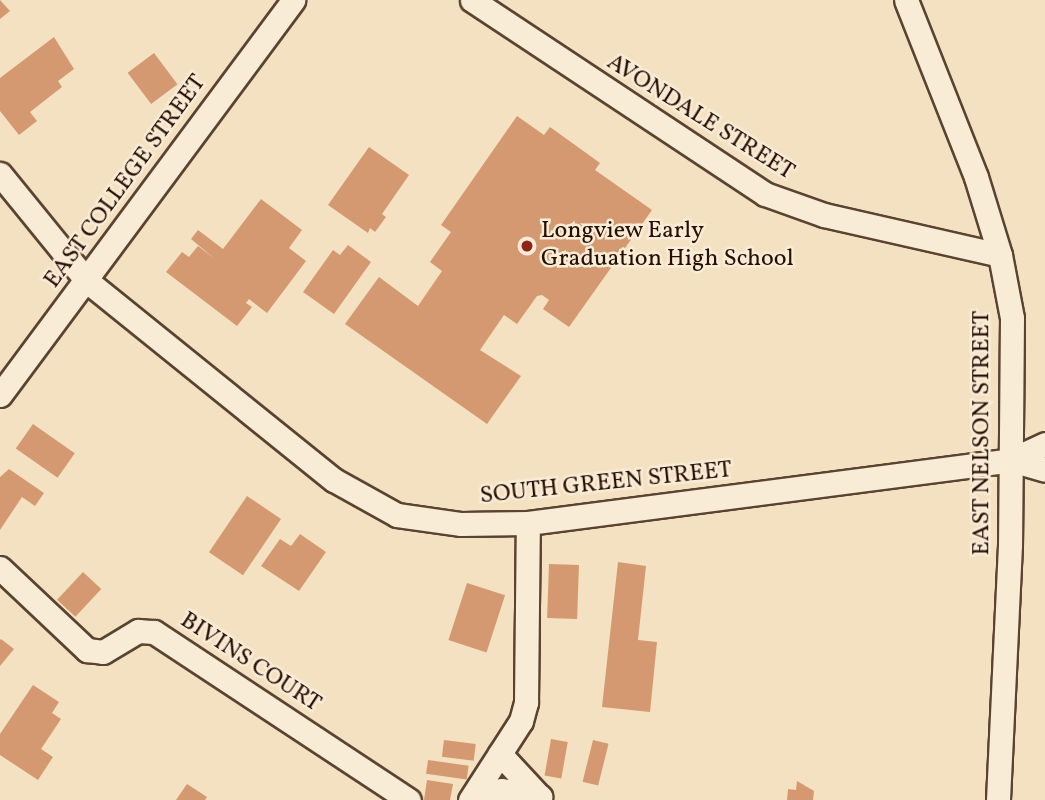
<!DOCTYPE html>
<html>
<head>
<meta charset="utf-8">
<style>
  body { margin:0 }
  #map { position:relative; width:1045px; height:800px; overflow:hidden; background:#f4e1c1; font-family:Vollkorn,serif }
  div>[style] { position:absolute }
  .building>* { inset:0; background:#d49970; transform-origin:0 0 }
  .roads { filter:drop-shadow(2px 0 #5a4331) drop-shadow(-2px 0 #5a4331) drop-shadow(0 2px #5a4331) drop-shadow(0 -2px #5a4331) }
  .minor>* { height:23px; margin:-11.5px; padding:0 11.5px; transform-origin:11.5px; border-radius:11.5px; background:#f8ecd7 }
  .dots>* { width:19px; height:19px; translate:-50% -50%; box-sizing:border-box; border:4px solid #f8ecd7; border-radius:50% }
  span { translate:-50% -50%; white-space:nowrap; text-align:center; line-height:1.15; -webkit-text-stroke:5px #f8ecd7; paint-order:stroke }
  .street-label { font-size:24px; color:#270e01 }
  .poi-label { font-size:24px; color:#270e01 }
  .left { translate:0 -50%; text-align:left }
</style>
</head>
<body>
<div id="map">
  <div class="building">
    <div style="clip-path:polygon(0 0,10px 11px,0 19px)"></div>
    <div style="clip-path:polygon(54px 37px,74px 69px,58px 81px,62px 87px,30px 112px,37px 121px,19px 135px,0 111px,0 78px)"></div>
    <div style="left:154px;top:53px;width:39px;height:33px;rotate:53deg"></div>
    <div style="clip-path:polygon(517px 116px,544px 135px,550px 127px,600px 163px,595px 170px,652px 210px,569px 327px,543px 309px,549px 300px,542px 295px,537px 296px,517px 324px,504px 315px,480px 350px,521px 376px,487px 424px,345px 324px,379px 277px,418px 306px,442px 271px,430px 262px,451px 232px,441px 225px)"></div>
    <div style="clip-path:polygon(369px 147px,409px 175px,382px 214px,386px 217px,375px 232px,370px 228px,368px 233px,328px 205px)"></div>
    <div style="clip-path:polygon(261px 199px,302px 230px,289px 248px,306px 261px,267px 313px,249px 299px,246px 303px,252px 307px,237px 326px,166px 272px,182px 252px,189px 257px,198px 246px,215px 259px,191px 239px,198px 230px,223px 249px)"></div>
    <div style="clip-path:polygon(348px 245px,371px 262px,334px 314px,303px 292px,333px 250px,340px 255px)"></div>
    <div style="left:33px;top:424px;width:51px;height:30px;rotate:35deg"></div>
    <div style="clip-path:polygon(9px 469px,44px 493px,35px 506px,22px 497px,0 530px,0 477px)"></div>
    <div style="left:247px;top:496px;width:41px;height:68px;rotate:34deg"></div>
    <div style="clip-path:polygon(300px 534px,326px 552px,299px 591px,261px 566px,280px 539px,291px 546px)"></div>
    <div style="clip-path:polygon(618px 562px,646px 566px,638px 640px,657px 642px,650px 712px,602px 707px)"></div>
    <div style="left:549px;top:564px;width:30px;height:54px;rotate:2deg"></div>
    <div style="left:83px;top:572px;width:25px;height:38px;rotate:43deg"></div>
    <div style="left:467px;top:583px;width:40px;height:60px;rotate:18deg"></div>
    <div style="clip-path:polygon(1px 639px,14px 649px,0 666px,0 640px)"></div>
    <div style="clip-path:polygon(33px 685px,59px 702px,52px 713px,61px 719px,41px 749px,53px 757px,38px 780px,0 755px,0 734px)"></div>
    <div style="left:551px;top:739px;width:17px;height:37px;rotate:10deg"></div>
    <div style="left:444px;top:740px;width:32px;height:17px;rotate:7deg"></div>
    <div style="left:593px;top:740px;width:16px;height:43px;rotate:14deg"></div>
    <div style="left:428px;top:760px;width:41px;height:14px;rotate:8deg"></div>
    <div style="clip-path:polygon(427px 780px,453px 784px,450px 800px,424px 800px)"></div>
    <div style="clip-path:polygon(797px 781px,814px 791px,813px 800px,787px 800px,788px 789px,796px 790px)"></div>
    <div style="clip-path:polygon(187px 784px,207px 797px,205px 800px,176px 800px)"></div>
  </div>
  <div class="roads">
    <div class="minor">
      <div style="left:472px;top:0;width:351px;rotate:33.5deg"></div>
      <div style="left:765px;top:194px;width:63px;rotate:19.6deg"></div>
      <div style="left:824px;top:215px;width:180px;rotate:12.8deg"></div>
      <div style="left:906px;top:0;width:190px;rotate:68.4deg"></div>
      <div style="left:976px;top:177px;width:82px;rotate:72.9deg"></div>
      <div style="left:1000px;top:255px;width:64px;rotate:79.2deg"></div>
      <div style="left:1012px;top:318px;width:227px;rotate:90.5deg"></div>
      <div style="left:1010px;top:545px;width:255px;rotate:92.7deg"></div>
      <div style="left:0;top:174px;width:138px;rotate:50.9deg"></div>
      <div style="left:87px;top:281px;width:317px;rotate:38.9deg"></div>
      <div style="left:334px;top:480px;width:72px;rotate:29.1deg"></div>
      <div style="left:397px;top:515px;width:65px;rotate:8deg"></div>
      <div style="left:461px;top:524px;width:67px;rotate:-0.9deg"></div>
      <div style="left:528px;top:523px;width:487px;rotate:-7.4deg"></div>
      <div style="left:1011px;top:460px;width:38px;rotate:-25deg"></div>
      <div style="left:0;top:395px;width:492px;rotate:-53.4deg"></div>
      <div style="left:1011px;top:460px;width:35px;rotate:16deg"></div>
      <div style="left:0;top:568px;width:120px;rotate:43.3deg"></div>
      <div style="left:87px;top:650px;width:16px;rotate:7deg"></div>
      <div style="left:103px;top:652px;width:41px;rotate:-31deg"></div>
      <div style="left:138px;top:631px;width:16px;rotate:4deg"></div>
      <div style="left:154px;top:632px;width:305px;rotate:33.4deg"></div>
      <div style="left:475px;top:793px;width:27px;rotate:-6deg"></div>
      <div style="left:502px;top:790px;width:39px;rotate:10deg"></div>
      <div style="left:540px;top:797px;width:59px;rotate:-132.9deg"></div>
      <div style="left:470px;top:800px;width:94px;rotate:-57.2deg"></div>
      <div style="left:521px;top:721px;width:20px;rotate:-75deg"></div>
      <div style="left:526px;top:702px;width:179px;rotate:-89.4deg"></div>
    </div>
  </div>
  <div class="dots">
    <div style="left:527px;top:246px;background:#8f2418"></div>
  </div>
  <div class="street-label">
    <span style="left:700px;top:118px;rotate:32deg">AVONDALE STREET</span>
    <span style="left:126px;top:182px;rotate:-54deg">EAST COLLEGE STREET</span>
    <span style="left:983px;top:433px;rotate:-90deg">EAST NELSON STREET</span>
    <span style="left:606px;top:484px;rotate:-6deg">SOUTH GREEN STREET</span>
    <span style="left:250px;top:663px;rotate:33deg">BIVINS COURT</span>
  </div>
  <div class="poi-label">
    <span class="left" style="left:541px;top:246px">Longview Early<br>Graduation High School</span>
  </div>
</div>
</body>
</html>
